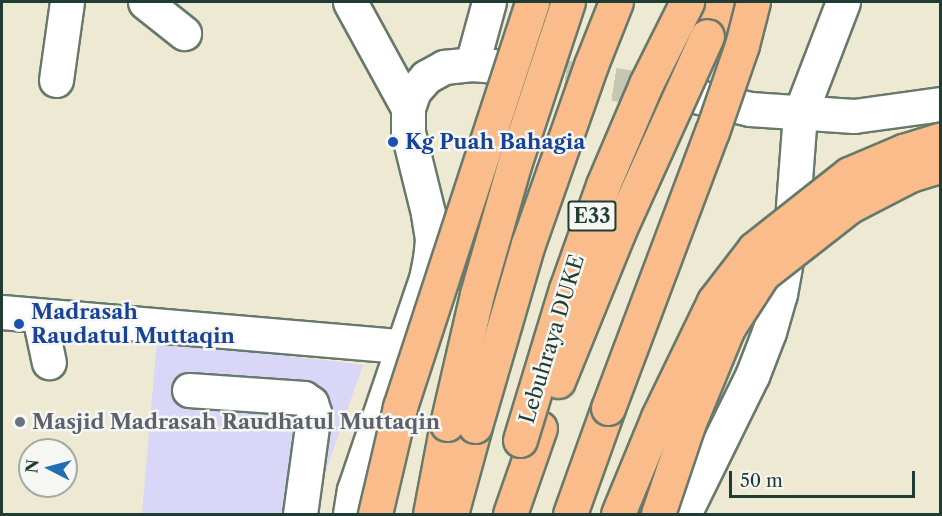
<!DOCTYPE html>
<html>
<head>
<meta charset="utf-8">
<style>
  body { margin:0 }
  #map { position:relative; width:942px; height:516px; overflow:hidden; background:#ede9d2; font-family:"Libre Caslon Text",serif }
  div>[style] { position:absolute }
  .built>* { inset:0; background:#dad6f7 }
  .minor-tunnel>* { height:33px; margin-top:-16.5px; transform-origin:0; background:repeating-linear-gradient(90deg,#c4c7b2 0 33px,transparent 0 49px) }
  .roads { filter:drop-shadow(2px 0 #67796b) drop-shadow(-2px 0 #67796b) drop-shadow(0 2px #67796b) drop-shadow(0 -2px #67796b) }
  .minor>* { height:33px; margin:-16.5px; padding:0 16.5px; transform-origin:16.5px; border-radius:16.5px; background:#fff }
  .highway>* { height:33px; margin:-16.5px; padding:0 16.5px; transform-origin:16.5px; border-radius:16.5px; background:#f9bc8a }
  .bridges { filter:drop-shadow(2px 0 #67796b) drop-shadow(-2px 0 #67796b) drop-shadow(0 2px #67796b) drop-shadow(0 -2px #67796b) }
  .highway-bridge>* { height:33px; margin:-16.5px; padding:0 16.5px; transform-origin:16.5px; border-radius:16.5px; background:#f9bc8a }
  .dots>* { width:16px; height:16px; translate:-50% -50%; box-sizing:border-box; border:3px solid #f6f6f2; border-radius:50% }
  span { translate:-50% -50%; white-space:nowrap; text-align:center; line-height:1.15; -webkit-text-stroke:5px #f6f6f2; paint-order:stroke }
  .shield-label span { padding:2px 4px; background:#f6f6f2; border:2px solid; border-radius:4px; -webkit-text-stroke-width:0 }
  .shield-label { font-size:20px; color:#1f3d34; font-weight:700 }
  .transit-label { font-size:21px; color:#164399; font-weight:700 }
  .left { translate:0 -50%; text-align:left }
  .street-label { font-size:21px; color:#1f3d34 }
  .worship-label { font-size:21px; color:#5b616d; font-weight:700 }
  .frame { position:absolute; inset:0; border:3px solid #1f3d34; pointer-events:none }
  .north { position:absolute; left:18px; top:438px; width:60px; height:60px; box-sizing:border-box; background:#f6f6f2; border:2px solid #a0aca6; border-radius:50%; rotate:276deg; font-size:16px; font-weight:700; line-height:24px; text-align:center; color:#1f3d34 }
  .north::after { content:''; display:block; margin:auto; width:21px; height:27px; background:#1f6fb2; clip-path:polygon(50% 0,100% 100%,50% 72%,0 100%) }
  .scale { position:absolute; left:729px; top:471px; width:186px; height:27px; box-sizing:border-box; border:3px solid #1f3d34; border-top:0; padding-left:8px; font-size:18px; line-height:21px; white-space:nowrap; color:#1f3d34; -webkit-text-stroke:4px #f6f6f2; paint-order:stroke }
</style>
</head>
<body>
<div id="map">
  <div class="built">
    <div style="clip-path:polygon(157px 340px,363px 365px,317px 496px,316px 514px,142px 514px)"></div>
  </div>
  <div class="minor-tunnel">
    <div style="left:517px;top:69px;width:184px;rotate:8.7deg"></div>
  </div>
  <div class="roads">
    <div class="minor">
      <div style="left:145px;top:2px;width:50px;rotate:38.5deg"></div>
      <div style="left:350px;top:2px;width:121px;rotate:61.3deg"></div>
      <div style="left:472px;top:64px;width:64px;rotate:-74.7deg"></div>
      <div style="left:56px;top:80px;width:79px;rotate:-82deg"></div>
      <div style="left:699px;top:97px;width:52px;rotate:13.2deg"></div>
      <div style="left:750px;top:109px;width:104px;rotate:3.9deg"></div>
      <div style="left:854px;top:116px;width:87px;rotate:-7.9deg"></div>
      <div style="left:2px;top:312px;width:400px;rotate:4.9deg"></div>
      <div style="left:45px;top:317px;width:13px;rotate:103deg"></div>
      <div style="left:42px;top:330px;width:33px;rotate:78deg"></div>
      <div style="left:189px;top:390px;width:115px;rotate:4deg"></div>
      <div style="left:304px;top:398px;width:9px;rotate:36deg"></div>
      <div style="left:311px;top:403px;width:9px;rotate:72deg"></div>
      <div style="left:314px;top:412px;width:103px;rotate:97.8deg"></div>
      <div style="left:350px;top:514px;width:24px;rotate:-81deg"></div>
      <div style="left:354px;top:490px;width:223px;rotate:-71.2deg"></div>
      <div style="left:426px;top:279px;width:20px;rotate:-79deg"></div>
      <div style="left:430px;top:259px;width:20px;rotate:-84deg"></div>
      <div style="left:432px;top:239px;width:26px;rotate:-99deg"></div>
      <div style="left:428px;top:213px;width:83px;rotate:-103.9deg"></div>
      <div style="left:408px;top:132px;width:24px;rotate:-90deg"></div>
      <div style="left:408px;top:108px;width:18px;rotate:-71deg"></div>
      <div style="left:414px;top:91px;width:18px;rotate:-49deg"></div>
      <div style="left:426px;top:77px;width:21px;rotate:-29deg"></div>
      <div style="left:444px;top:67px;width:28px;rotate:-6deg"></div>
      <div style="left:472px;top:64px;width:24px;rotate:5deg"></div>
      <div style="left:684px;top:514px;width:154px;rotate:-63.8deg"></div>
      <div style="left:752px;top:376px;width:47px;rotate:-68.9deg"></div>
      <div style="left:769px;top:332px;width:40px;rotate:-74deg"></div>
      <div style="left:780px;top:294px;width:62px;rotate:-79.8deg"></div>
      <div style="left:791px;top:233px;width:119px;rotate:-85.7deg"></div>
      <div style="left:800px;top:114px;width:120px;rotate:-69deg"></div>
    </div>
    <div class="highway">
      <div style="left:707px;top:36px;width:36px;rotate:-72deg"></div>
      <div style="left:430px;top:514px;width:92px;rotate:-79.3deg"></div>
      <div style="left:451px;top:514px;width:91px;rotate:-74.7deg"></div>
      <div style="left:510px;top:514px;width:91px;rotate:-70.8deg"></div>
      <div style="left:570px;top:514px;width:113px;rotate:-70.3deg"></div>
    </div>
  </div>
  <div class="bridges">
    <div class="highway-bridge">
      <div style="left:558px;top:381px;width:160px;rotate:-67.9deg"></div>
      <div style="left:618px;top:233px;width:216px;rotate:-65.7deg"></div>
      <div style="left:608px;top:408px;width:295px;rotate:-69.4deg"></div>
      <div style="left:712px;top:132px;width:92px;rotate:-71deg"></div>
      <div style="left:742px;top:45px;width:44px;rotate:-75.7deg"></div>
      <div style="left:447px;top:424px;width:133px;rotate:-77deg"></div>
      <div style="left:477px;top:294px;width:134px;rotate:-74deg"></div>
      <div style="left:514px;top:165px;width:172px;rotate:-71.7deg"></div>
      <div style="left:475px;top:426px;width:190px;rotate:-73.8deg"></div>
      <div style="left:528px;top:244px;width:190px;rotate:-70.6deg"></div>
      <div style="left:591px;top:65px;width:68px;rotate:-68.4deg"></div>
      <div style="left:520px;top:440px;width:158px;rotate:-73.1deg"></div>
      <div style="left:566px;top:289px;width:110px;rotate:-70.4deg"></div>
      <div style="left:603px;top:185px;width:110px;rotate:-66.9deg"></div>
      <div style="left:646px;top:84px;width:92px;rotate:-63.4deg"></div>
      <div style="left:375px;top:514px;width:110px;rotate:-76.8deg"></div>
      <div style="left:400px;top:407px;width:426px;rotate:-71.9deg"></div>
      <div style="left:618px;top:514px;width:105px;rotate:-67.6deg"></div>
      <div style="left:658px;top:417px;width:129px;rotate:-64.2deg"></div>
      <div style="left:714px;top:301px;width:66px;rotate:-52.4deg"></div>
      <div style="left:754px;top:249px;width:121px;rotate:-38.3deg"></div>
      <div style="left:849px;top:174px;width:59px;rotate:-23.1deg"></div>
      <div style="left:903px;top:151px;width:39px;rotate:-17deg"></div>
      <div style="left:658px;top:514px;width:94px;rotate:-71.4deg"></div>
      <div style="left:688px;top:425px;width:105px;rotate:-67.6deg"></div>
      <div style="left:728px;top:328px;width:64px;rotate:-57.1deg"></div>
      <div style="left:763px;top:274px;width:110px;rotate:-38deg"></div>
      <div style="left:850px;top:206px;width:68px;rotate:-27.3deg"></div>
      <div style="left:910px;top:175px;width:31px;rotate:-17deg"></div>
    </div>
  </div>
  <div class="dots">
    <div style="left:393px;top:142px;background:#1a4fb4"></div>
    <div style="left:19px;top:324px;background:#1a4fb4"></div>
    <div style="left:20px;top:422px;background:#6b7280"></div>
  </div>
  <div class="shield-label">
    <span style="left:592px;top:216px">E33</span>
  </div>
  <div class="transit-label">
    <span class="left" style="left:405px;top:142px">Kg Puah Bahagia</span>
    <span class="left" style="left:31px;top:324px">Madrasah<br>Raudatul Muttaqin</span>
  </div>
  <div class="street-label">
    <span style="left:552px;top:339px;rotate:-73deg">Lebuhraya DUKE</span>
  </div>
  <div class="worship-label">
    <span class="left" style="left:32px;top:422px">Masjid Madrasah Raudhatul Muttaqin</span>
  </div>
  <div class="frame"></div>
  <div class="north">N</div>
  <div class="scale">50 m</div>
</div>
</body>
</html>
